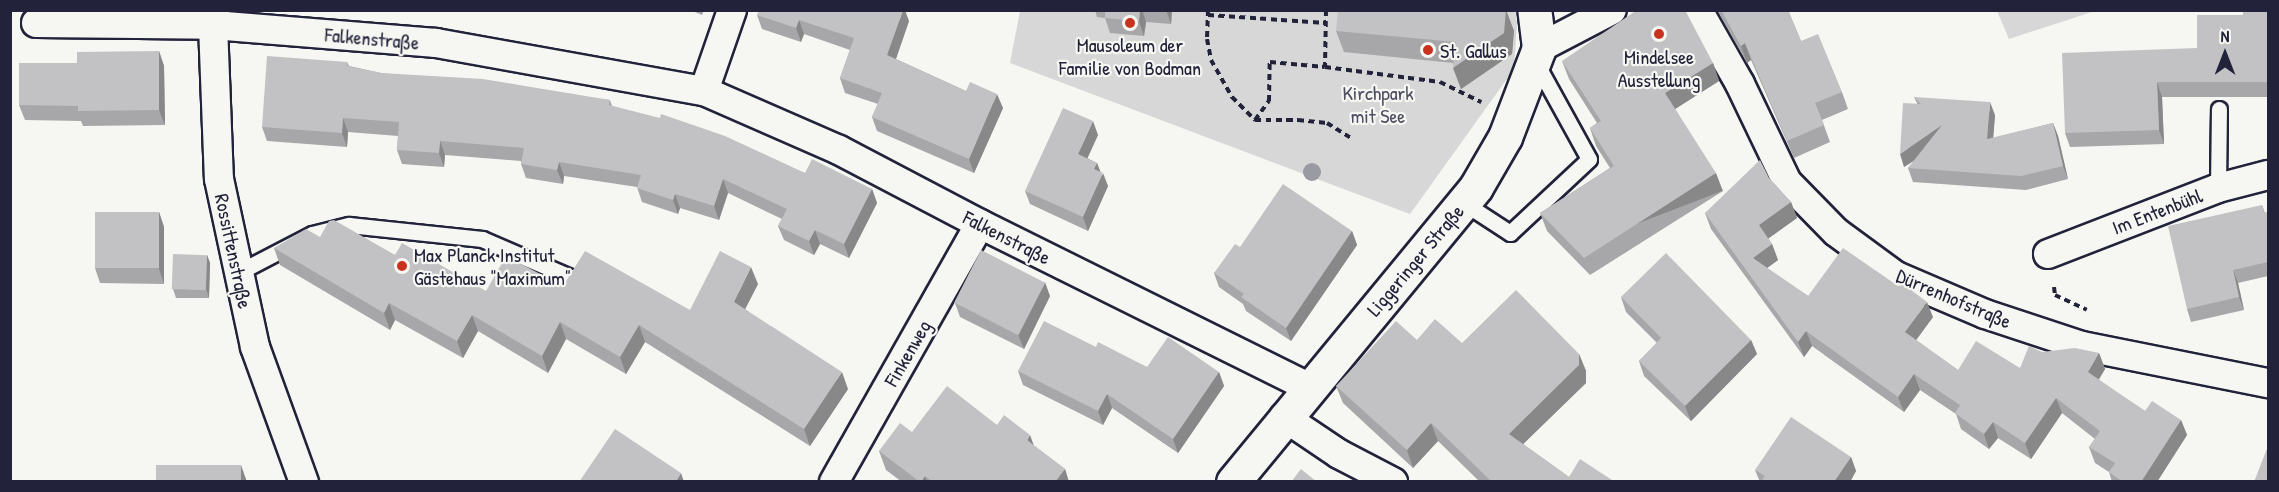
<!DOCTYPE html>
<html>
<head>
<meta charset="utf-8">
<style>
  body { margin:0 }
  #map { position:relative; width:2279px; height:492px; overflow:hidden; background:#f6f6f2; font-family:"Patrick Hand",sans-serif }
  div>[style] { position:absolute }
  .green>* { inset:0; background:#d7d7d7 }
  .path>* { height:4px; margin-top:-2px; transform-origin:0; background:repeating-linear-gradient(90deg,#22223b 0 6px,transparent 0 10.5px) }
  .roads { filter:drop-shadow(2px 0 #22223b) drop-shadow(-2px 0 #22223b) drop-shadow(0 2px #22223b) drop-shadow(0 -2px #22223b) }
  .service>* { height:15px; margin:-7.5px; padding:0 7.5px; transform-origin:7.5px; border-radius:7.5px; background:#f6f6f2 }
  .minor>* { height:28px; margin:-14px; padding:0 14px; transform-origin:14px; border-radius:14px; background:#f6f6f2 }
  .tertiary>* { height:33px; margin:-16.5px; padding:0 16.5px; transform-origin:16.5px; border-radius:16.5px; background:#f6f6f2 }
  .trees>* { width:18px; height:18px; margin:-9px; border-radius:50%; background:#9a9aa3 }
  .wall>* { inset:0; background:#a7a7a9 }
  .shaded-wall>* { inset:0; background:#888889; transform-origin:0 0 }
  .building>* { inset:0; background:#c2c2c4; transform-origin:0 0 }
  .dots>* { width:16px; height:16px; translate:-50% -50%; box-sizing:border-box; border:3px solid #f6f6f2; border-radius:50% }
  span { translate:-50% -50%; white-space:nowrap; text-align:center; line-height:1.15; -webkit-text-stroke:4.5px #f6f6f2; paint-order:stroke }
  .street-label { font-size:20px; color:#22223b }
  .poi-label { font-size:20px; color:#22223b }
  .left { translate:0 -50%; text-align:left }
  .park-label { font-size:20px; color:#4f4f62 }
  .frame { position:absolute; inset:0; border:12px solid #22223b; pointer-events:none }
  .north { position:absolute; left:2195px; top:24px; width:60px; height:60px; -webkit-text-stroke:4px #f6f6f2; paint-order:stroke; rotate:0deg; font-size:16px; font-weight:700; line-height:24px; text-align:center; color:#22223b }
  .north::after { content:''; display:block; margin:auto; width:21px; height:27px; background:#22223b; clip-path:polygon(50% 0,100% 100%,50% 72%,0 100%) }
</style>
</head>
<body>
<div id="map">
  <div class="green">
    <div style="clip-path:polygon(1515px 10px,1517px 24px,1514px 69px,1410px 214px,1010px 63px,1020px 11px)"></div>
    <div style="clip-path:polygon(1997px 11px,2095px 11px,2009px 39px)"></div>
  </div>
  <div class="path">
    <div style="left:1208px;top:10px;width:29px;rotate:92deg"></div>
    <div style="left:1207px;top:39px;width:21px;rotate:79deg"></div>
    <div style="left:1211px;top:60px;width:43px;rotate:60.4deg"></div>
    <div style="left:1232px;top:97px;width:33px;rotate:45deg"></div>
    <div style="left:1255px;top:120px;width:43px"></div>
    <div style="left:1298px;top:120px;width:29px;rotate:6deg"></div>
    <div style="left:1327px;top:123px;width:28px;rotate:32deg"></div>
    <div style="left:1326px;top:10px;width:57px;rotate:91deg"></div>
    <div style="left:1325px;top:67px;width:116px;rotate:7.4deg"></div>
    <div style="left:1440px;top:82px;width:46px;rotate:26deg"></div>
    <div style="left:1208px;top:15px;width:118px;rotate:3.9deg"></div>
    <div style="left:1255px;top:120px;width:24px;rotate:-54deg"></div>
    <div style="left:1269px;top:101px;width:39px;rotate:-89deg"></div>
    <div style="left:1270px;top:62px;width:55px;rotate:5.2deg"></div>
    <div style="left:2054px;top:287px;width:8px;rotate:83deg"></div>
    <div style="left:2055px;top:295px;width:35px;rotate:25deg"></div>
  </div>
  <div class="roads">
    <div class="service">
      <div style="left:2218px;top:188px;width:79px;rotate:-89.3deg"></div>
      <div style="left:1464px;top:203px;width:55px;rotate:33.1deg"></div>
      <div style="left:1510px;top:233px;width:108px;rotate:-43.1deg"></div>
      <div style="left:1589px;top:159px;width:110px;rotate:-118.9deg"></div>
      <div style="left:239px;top:272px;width:82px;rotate:-27.5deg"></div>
      <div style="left:312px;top:234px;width:38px;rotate:-14deg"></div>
      <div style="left:349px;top:225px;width:134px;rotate:6deg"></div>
      <div style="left:482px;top:239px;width:101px;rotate:23.3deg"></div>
    </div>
    <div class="minor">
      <div style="left:215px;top:10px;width:15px;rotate:98deg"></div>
      <div style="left:213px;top:25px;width:154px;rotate:87.8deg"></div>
      <div style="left:219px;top:179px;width:172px;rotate:77.9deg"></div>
      <div style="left:255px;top:347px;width:144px;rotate:70.1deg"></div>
      <div style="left:1698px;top:10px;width:85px;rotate:60.4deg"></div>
      <div style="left:1740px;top:84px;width:109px;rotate:64.4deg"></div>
      <div style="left:1787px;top:182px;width:70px;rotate:45.6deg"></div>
      <div style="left:1836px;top:232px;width:74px;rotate:36.3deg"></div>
      <div style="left:1896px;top:276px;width:97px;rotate:23.1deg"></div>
      <div style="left:1985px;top:314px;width:102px;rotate:18.3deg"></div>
      <div style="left:2082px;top:346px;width:190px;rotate:11.3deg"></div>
      <div style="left:36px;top:23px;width:177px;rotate:0.6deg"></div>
      <div style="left:213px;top:25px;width:224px;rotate:4.6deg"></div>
      <div style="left:436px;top:43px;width:272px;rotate:10.2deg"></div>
      <div style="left:704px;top:91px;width:147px;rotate:23.6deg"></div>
      <div style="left:839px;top:150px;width:159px;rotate:27.7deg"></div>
      <div style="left:980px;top:224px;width:366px;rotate:26.4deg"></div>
      <div style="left:1539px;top:48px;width:82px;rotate:-27.5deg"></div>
      <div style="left:704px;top:91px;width:86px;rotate:-70.9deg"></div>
      <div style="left:2048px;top:254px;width:182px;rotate:-21.2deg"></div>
      <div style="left:2218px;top:188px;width:52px;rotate:-14.6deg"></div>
      <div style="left:1284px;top:417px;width:66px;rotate:33.9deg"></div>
      <div style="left:1339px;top:454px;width:61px;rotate:27.4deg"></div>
      <div style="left:834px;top:482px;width:296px;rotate:-60.5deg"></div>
    </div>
    <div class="tertiary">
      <div style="left:1233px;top:482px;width:382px;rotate:-50.5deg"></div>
      <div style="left:1476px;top:187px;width:58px;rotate:-59.9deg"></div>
      <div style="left:1505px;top:137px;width:95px;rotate:-69.1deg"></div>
      <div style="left:1539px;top:48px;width:38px;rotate:-97deg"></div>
    </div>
  </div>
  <div class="trees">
    <div style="left:1312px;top:172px"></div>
  </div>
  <div class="wall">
    <div style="clip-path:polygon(470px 10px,504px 10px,504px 12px,470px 11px)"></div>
    <div style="clip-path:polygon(690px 10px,704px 10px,702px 15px)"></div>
    <div style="clip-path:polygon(1095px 10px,1172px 10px,1171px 24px,1146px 22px,1144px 36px,1110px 33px,1105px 18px,1097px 17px)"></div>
    <div style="clip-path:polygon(1506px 10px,1514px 31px,1512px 54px,1461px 89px,1453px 63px,1344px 52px,1336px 31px)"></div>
    <div style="clip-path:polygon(1717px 10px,1788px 10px,1801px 41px,1842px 92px,1848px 109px,1822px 120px,1830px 142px,1794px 158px,1751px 60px,1747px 63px)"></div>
    <div style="clip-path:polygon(2268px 10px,2268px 97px,2162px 97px,2164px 144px,2070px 147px,2065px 133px,2197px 48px,2243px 15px)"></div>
    <div style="clip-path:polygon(757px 15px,909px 21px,896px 59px,1003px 108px,974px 173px,877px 131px,872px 117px,878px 104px,845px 93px,840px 78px,850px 50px,804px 34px,801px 42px,762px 29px)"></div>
    <div style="clip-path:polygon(159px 51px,164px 66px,165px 125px,83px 126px,81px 121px,25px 120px,19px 105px,77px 63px)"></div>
    <div style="clip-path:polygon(1562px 61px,1713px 63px,1719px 81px,1675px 109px,1723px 191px,1590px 275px,1547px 231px,1540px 213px,1610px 168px,1596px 146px,1590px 128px,1597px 123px,1569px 79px)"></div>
    <div style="clip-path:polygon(347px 62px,349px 66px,381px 73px,610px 100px,612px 106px,805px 173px,872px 189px,877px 203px,849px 258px,820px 244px,814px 255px,784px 240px,778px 226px,782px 219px,728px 193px,719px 220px,680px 208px,678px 214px,642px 202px,637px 187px,564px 176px,563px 184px,526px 178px,521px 164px,521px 161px,445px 155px,444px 167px,402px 164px,397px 150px,398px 136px,348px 132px,347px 147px,267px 141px,262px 127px)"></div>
    <div style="clip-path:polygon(1914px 97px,1995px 115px,1993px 138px,2053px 123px,2058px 136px,2068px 179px,2026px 190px,1913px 182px,1908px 168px,1914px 161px,1904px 167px,1917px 103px)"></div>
    <div style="clip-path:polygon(1098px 135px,1087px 158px,1097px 163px,1100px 171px,1108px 186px,1088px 231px,1030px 204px,1025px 191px)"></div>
    <div style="clip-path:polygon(1769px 178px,1791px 202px,1797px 218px,1768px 238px,1772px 244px,1778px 260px,1767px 268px,1808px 296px,1933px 317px,1916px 340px,1958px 370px,2020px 368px,2042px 352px,2099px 353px,2105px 369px,2098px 380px,2145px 411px,2181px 420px,2187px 435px,2157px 482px,2112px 482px,2109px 472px,2095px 463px,2089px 447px,2095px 439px,2062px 413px,2031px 459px,1998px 438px,1989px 449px,1961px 429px,1956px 414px,1920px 390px,1904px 412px,1812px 346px,1804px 357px,1711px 229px,1705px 213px)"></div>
    <div style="clip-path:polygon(2262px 205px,2265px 213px,2268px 212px,2268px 276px,2238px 283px,2244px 310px,2191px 322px,2187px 309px)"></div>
    <div style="clip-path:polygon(159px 212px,164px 227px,164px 284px,100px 283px,95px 268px)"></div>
    <div style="clip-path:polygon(1352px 231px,1357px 245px,1291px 341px,1246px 311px,1243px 304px,1219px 287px,1214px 273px,1240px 247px)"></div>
    <div style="clip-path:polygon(320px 237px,395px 255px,486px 291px,563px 286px,690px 310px,758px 284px,745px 309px,848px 389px,810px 446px,645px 342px,626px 374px,566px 339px,548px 373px,478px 331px,463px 358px,395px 320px,390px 330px,280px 265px,274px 248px)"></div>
    <div style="clip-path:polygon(207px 255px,210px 263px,209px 298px,176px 298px,173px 289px)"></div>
    <div style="clip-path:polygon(1050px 296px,1024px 349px,960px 317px,955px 303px)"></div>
    <div style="clip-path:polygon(1621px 297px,1751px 340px,1757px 354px,1691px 421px,1644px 376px,1639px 361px,1657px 343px,1626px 312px)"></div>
    <div style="clip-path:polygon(1417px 340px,1579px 354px,1586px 371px,1586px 383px,1523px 444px,1569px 477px,1615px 482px,1480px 482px,1438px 441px,1413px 468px,1343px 403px,1336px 386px)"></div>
    <div style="clip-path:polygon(1096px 347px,1147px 367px,1219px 372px,1224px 386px,1178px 453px,1112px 408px,1103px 425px,1023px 385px,1018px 371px)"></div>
    <div style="clip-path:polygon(997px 425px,1033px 445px,1065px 469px,1069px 482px,902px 482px,886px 470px,879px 451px,912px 432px)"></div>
    <div style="clip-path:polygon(1851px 457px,1856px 471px,1850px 482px,1760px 482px,1755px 470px)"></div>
  </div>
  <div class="shaded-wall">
    <div style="clip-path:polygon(903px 10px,905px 10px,909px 21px,892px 70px,887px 55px)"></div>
    <div style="clip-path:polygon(1140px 10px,1142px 10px,1146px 22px,1144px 36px,1139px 21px)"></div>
    <div style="clip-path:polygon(1166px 10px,1172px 10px,1171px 24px)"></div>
    <div style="clip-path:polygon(1506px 10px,1514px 31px,1512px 54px,1461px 89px,1453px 68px)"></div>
    <div style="clip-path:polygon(799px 20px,804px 34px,801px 42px,796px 28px)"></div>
    <div style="clip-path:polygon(1745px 43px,1751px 60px,1747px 63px,1741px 46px)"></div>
    <div style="clip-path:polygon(159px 51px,164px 66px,165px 125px,159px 110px)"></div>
    <div style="clip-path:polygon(1713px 63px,1719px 81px,1672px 111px,1665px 93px)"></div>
    <div style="clip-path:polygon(2157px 82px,2162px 97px,2164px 144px,2159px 130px)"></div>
    <div style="clip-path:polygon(997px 94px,1003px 108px,974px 173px,969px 159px)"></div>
    <div style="clip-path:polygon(1990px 102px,1995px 115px,1992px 153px,1987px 139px)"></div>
    <div style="clip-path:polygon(343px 118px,348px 132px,347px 147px,342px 133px)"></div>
    <div style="clip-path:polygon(1093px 121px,1098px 135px,1083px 168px,1078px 154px)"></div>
    <div style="clip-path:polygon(2053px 123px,2058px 136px,2068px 179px,2063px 166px)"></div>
    <div style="clip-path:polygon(1942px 125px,1946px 138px,1904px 167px,1900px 154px)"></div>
    <div style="clip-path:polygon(440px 141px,445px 155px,444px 167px,439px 153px)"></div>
    <div style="clip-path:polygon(559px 162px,564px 176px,563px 184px,557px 170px)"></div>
    <div style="clip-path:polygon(1097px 163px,1102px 176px,1103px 173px,1108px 186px,1088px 231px,1083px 217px,1094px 169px)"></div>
    <div style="left:1716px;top:173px;width:19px;height:157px;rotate:69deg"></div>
    <div style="clip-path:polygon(723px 179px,728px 193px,719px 220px,714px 206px)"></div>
    <div style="clip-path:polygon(872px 189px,877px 203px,849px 258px,844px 244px)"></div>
    <div style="clip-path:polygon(675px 194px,680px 208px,678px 214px,673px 200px)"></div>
    <div style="clip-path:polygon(1791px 202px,1797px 218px,1765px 241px,1759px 225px)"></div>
    <div style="clip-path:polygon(159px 212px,164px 227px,164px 284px,159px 269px)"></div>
    <div style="clip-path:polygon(815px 230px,820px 244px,814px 255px,809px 241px)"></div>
    <div style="clip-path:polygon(1352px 231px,1357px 245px,1291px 341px,1286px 328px)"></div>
    <div style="clip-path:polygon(1772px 244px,1778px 260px,1759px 274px,1753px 258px)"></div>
    <div style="clip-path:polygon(207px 255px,210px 263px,209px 298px,206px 289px)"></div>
    <div style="clip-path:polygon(751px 267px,758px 284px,740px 319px,734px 302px)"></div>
    <div style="clip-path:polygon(2233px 270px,2238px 283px,2244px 310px,2239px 297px)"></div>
    <div style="clip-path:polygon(1045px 282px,1050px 296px,1024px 349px,1018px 334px)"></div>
    <div style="clip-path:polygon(1927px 302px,1933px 317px,1911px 347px,1905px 332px)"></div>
    <div style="clip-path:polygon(389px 303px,395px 320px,390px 330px,384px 313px)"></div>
    <div style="clip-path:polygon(472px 315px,478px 331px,463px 358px,457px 341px)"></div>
    <div style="clip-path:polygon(560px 322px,566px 339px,548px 373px,542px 356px)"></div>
    <div style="clip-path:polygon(639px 325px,645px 342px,626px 374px,620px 357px)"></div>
    <div style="clip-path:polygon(1806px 331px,1812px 346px,1804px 357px,1798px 342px)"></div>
    <div style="clip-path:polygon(1751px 340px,1757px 354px,1691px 421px,1685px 406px)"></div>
    <div style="clip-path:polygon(2099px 353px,2105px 369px,2094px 388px,2088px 372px)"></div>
    <div style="clip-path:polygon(1579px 354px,1586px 371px,1586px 383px,1515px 452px,1509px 434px)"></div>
    <div style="clip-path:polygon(842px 372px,848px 389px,810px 446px,804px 429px)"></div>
    <div style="clip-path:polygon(1219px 372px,1224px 386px,1178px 453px,1173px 439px)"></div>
    <div style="clip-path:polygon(1914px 374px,1920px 390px,1904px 412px,1898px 397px)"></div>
    <div style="clip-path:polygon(1107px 394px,1112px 408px,1103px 425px,1098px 411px)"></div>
    <div style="clip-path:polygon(2056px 398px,2062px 413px,2031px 459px,2025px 443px)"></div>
    <div style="clip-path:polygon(2181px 420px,2187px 435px,2157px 482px,2141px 482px)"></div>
    <div style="clip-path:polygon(1993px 422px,1998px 438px,1989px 449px,1984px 434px)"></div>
    <div style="clip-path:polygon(1431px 423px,1438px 441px,1413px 468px,1407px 450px)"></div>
    <div style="clip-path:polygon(1030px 435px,1037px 454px,1027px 440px)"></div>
    <div style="clip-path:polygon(1851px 457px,1856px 471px,1850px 482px,1834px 482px)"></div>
    <div style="clip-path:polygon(241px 465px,247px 482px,241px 482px)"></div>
    <div style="clip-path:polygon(1065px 469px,1069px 482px,1055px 482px)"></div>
    <div style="clip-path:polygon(681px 473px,684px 482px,676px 482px,676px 481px)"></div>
    <div style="clip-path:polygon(925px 476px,927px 482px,921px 482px)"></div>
  </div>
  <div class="building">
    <div style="clip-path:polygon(759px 10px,903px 10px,887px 55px,966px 91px,970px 82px,997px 94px,969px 159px,872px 117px,882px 93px,840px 78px,854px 38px,799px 20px,796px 28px,757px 15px)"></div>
    <div style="clip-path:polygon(1105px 10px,1140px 10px,1139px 21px,1105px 18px)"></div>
    <div style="clip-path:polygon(1338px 10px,1506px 10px,1504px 33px,1453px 68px,1456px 42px,1336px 31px)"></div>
    <div style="clip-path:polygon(1637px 10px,1685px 10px,1713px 63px,1665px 93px,1716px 173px,1584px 258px,1540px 213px,1614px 166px,1590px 128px,1601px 121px,1562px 61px)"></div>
    <div style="clip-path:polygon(1721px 10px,1788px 10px,1801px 41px,1818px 34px,1842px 92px,1815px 103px,1824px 125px,1787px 141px,1745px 43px,1741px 46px)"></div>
    <div style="clip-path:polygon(2243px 10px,2268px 10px,2268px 82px,2157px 82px,2159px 130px,2065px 133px,2062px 53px,2197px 48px,2197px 15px,2243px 15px)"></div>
    <div style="clip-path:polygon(159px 51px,159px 110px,78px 111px,78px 106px,19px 105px,19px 63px,77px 63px,77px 52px)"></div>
    <div style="clip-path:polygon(267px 56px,347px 62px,347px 66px,381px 73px,483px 79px,610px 100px,609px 105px,660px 118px,661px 114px,725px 136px,805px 173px,812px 159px,872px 189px,844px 244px,815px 230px,809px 241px,778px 226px,787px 209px,723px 179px,714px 206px,675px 194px,673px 200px,637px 188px,641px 175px,559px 162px,557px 170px,521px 164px,524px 148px,440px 141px,439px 153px,397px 150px,399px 122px,343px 118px,342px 133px,262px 127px)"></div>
    <div style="clip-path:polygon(1914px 97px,1990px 102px,1987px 139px,2053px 123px,2063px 166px,2021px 176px,1908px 168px,1942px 125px,1900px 154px,1903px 103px,1921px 104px)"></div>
    <div style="clip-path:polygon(1063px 108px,1093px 121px,1078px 154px,1097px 163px,1094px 169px,1103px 173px,1083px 217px,1025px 191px)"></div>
    <div style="clip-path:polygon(1760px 160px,1769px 178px,1791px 202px,1759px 225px,1772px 244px,1753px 258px,1808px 296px,1843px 248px,1898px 286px,1903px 284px,1927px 302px,1905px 332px,1958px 370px,1976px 341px,2020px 368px,2029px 346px,2042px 352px,2075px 348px,2099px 353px,2088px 372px,2145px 411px,2152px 401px,2181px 420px,2141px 482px,2123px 482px,2109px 472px,2115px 463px,2089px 447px,2100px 431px,2056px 398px,2025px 443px,1993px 422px,1984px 434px,1955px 413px,1960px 405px,1914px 374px,1898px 397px,1806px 331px,1798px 342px,1705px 213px)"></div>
    <div style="clip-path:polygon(1283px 184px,1352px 231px,1286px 328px,1241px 297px,1244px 294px,1214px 273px,1235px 244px,1240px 247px)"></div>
    <div style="clip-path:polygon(2262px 205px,2264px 213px,2268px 212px,2268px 262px,2233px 270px,2239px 297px,2187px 309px,2168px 226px)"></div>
    <div style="left:95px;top:212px;width:64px;height:56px"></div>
    <div style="clip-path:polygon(334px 220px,395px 255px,402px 243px,486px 291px,506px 256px,563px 286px,585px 251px,690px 310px,720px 251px,751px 267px,734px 302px,842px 372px,804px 429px,639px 325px,620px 357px,560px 322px,542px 356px,472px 315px,457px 341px,389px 303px,384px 313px,274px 248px,306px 229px,320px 237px,329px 221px)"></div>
    <div style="left:981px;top:250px;width:72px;height:59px;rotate:27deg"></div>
    <div style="clip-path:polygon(1666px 253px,1751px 340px,1685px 406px,1639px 361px,1661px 338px,1621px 297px)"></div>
    <div style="left:173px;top:254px;width:34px;height:35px;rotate:2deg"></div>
    <div style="clip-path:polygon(1516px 290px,1579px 354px,1579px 365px,1509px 434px,1569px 477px,1580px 459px,1615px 482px,1492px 482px,1431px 423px,1407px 450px,1336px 386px,1396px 321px,1417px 340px,1435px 319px,1462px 343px)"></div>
    <div style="clip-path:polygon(1044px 321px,1096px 347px,1098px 342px,1147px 367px,1168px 337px,1219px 372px,1173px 439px,1107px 394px,1098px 411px,1018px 371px)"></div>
    <div style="clip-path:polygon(947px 386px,997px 425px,1004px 415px,1030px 435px,1027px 440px,1065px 469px,1055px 482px,933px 482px,925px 476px,921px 482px,920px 482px,879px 451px,900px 423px,912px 432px)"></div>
    <div style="clip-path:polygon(1791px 417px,1851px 457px,1834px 482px,1761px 482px,1765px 476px,1755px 470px)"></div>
    <div style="clip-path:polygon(615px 429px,681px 473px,676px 481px,677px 482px,579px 482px)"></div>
    <div style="clip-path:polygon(2268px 446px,2268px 482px,2254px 482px)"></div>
    <div style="left:241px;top:465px;width:17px;height:85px;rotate:90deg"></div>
    <div style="clip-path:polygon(1301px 469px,1317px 482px,1291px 482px)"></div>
  </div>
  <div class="dots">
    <div style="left:1130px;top:23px;background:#c8321e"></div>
    <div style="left:1659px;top:34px;background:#c8321e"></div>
    <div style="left:1428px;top:50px;background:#c8321e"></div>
    <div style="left:402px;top:266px;background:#c8321e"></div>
  </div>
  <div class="street-label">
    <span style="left:372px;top:38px;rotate:5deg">Falkenstraße</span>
    <span style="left:2157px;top:211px;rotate:-21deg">Im Entenbühl</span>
    <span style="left:1007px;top:237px;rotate:27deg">Falkenstraße</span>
    <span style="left:234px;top:251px;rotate:78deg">Rossittenstraße</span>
    <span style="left:1415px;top:260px;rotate:-50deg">Liggeringer Straße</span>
    <span style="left:1954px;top:298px;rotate:23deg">Dürrenhofstraße</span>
    <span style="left:907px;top:353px;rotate:-60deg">Finkenweg</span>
  </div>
  <div class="poi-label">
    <span style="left:1130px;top:56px">Mausoleum der<br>Familie von Bodman</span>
    <span class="left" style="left:1440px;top:50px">St. Gallus</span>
    <span style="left:1659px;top:68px">Mindelsee<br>Ausstellung</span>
    <span class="left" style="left:414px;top:266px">Max Planck Institut<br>Gästehaus "Maximum"</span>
  </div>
  <div class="park-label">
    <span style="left:1378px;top:104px">Kirchpark<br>mit See</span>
  </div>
  <div class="frame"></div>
  <div class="north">N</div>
</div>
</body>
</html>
